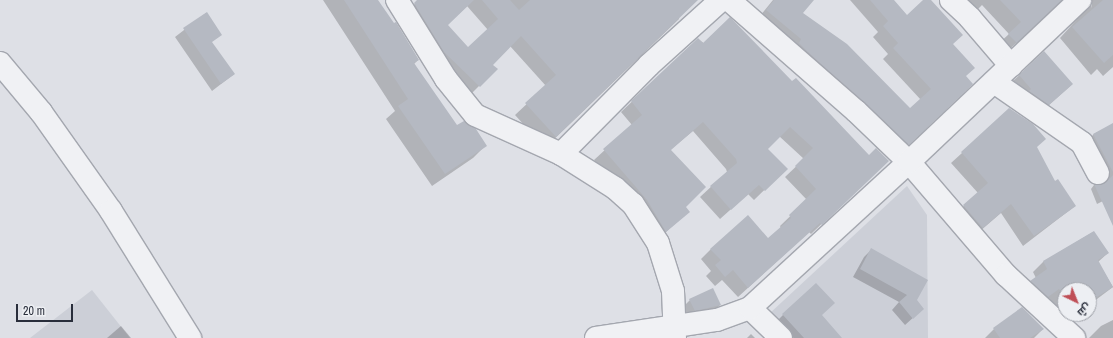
<!DOCTYPE html>
<html>
<head>
<meta charset="utf-8">
<style>
  body { margin:0 }
  #map { position:relative; width:1113px; height:338px; overflow:hidden; background:#dee0e6; font-family:"Archivo Narrow",Cairo,sans-serif }
  div>[style] { position:absolute }
  .built>* { inset:0; background:#cccfd7 }
  .shadow>* { inset:0; background:#0003; transform-origin:0 0 }
  .building>* { inset:0; background:#b5b9c2 }
  .roads { filter:drop-shadow(1px 0 #a4a7af) drop-shadow(-1px 0 #a4a7af) drop-shadow(0 1px #a4a7af) drop-shadow(0 -1px #a4a7af) }
  .minor>* { height:22px; margin:-11px; padding:0 11px; transform-origin:11px; border-radius:11px; background:#f0f1f4 }
  span { translate:-50% -50%; white-space:nowrap; text-align:center; line-height:1.15; -webkit-text-stroke:3px #edeff3; paint-order:stroke }
  .north { position:absolute; left:1057px; top:282px; width:40px; height:40px; box-sizing:border-box; background:#edeff3; border:1px solid #9fa2a9; border-radius:50%; rotate:137deg; font-size:11px; font-weight:700; line-height:16px; text-align:center; color:#292e3b }
  .north::after { content:''; display:block; margin:auto; width:14px; height:18px; background:#bf4e56; clip-path:polygon(50% 0,100% 100%,50% 72%,0 100%) }
  .scale { position:absolute; left:16px; top:304px; width:57px; height:18px; box-sizing:border-box; border:2px solid #292e3b; border-top:0; padding-left:5px; font-size:12px; line-height:14px; white-space:nowrap; color:#292e3b; -webkit-text-stroke:3px #edeff3; paint-order:stroke }
</style>
</head>
<body>
<div id="map">
  <div class="built">
    <div style="clip-path:polygon(907px 186px,927px 215px,928px 338px,794px 338px,769px 314px)"></div>
    <div style="clip-path:polygon(92px 290px,130px 338px,30px 338px)"></div>
  </div>
  <div class="shadow">
    <div style="clip-path:polygon(323px 0,377px 0,418px 60px,414px 64px,457px 127px,486px 145px,473px 158px,432px 186px,386px 119px,395px 111px)"></div>
    <div style="clip-path:polygon(evenodd,419px 0,681px 0,679px 19px,545px 148px,515px 115px,546px 86px,510px 46px,492px 65px,496px 69px,468px 97px,403px 15px,419px 0,467px 6px,488px 30px,468px 49px,447px 25px,467px 6px)"></div>
    <div style="clip-path:polygon(773px 0,806px 0,802px 14px,910px 109px,921px 100px,883px 59px,888px 54px,873px 37px,878px 32px,850px 0,893px 0,907px 16px,924px 0,930px 0,964px 76px,961px 95px,898px 154px,756px 21px)"></div>
    <div style="clip-path:polygon(947px 0,1064px 0,1004px 54px,996px 46px,1009px 34px,982px 5px,967px 20px)"></div>
    <div style="clip-path:polygon(1090px 0,1092px 8px,1092px 0,1113px 0,1113px 67px,1103px 76px,1097px 69px,1091px 75px,1060px 38px,1080px 16px,1077px 3px)"></div>
    <div style="clip-path:polygon(206px 13px,211px 42px,234px 74px,212px 91px,175px 37px)"></div>
    <div style="clip-path:polygon(698px 39px,878px 170px,811px 234px,809px 232px,738px 297px,722px 280px,715px 286px,706px 276px,711px 271px,701px 259px,711px 249px,768px 239px,781px 228px,780px 226px,807px 200px,785px 177px,804px 159px,779px 136px,767px 149px,786px 169px,754px 200px,748px 194px,720px 219px,700px 197px,727px 172px,726px 169px,693px 131px,670px 150px,684px 207px,688px 212px,656px 241px,638px 210px,594px 160px,632px 125px,621px 112px)"></div>
    <div style="left:1044px;top:53px;width:42px;height:45px;rotate:48deg"></div>
    <div style="clip-path:polygon(1113px 124px,1113px 196px,1097px 204px,1091px 189px,1094px 185px,1103px 185px,1082px 146px,1094px 134px)"></div>
    <div style="clip-path:polygon(1036px 148px,1055px 182px,1075px 206px,1023px 246px,1001px 213px,972px 238px,953px 216px,978px 193px,951px 163px,962px 153px)"></div>
    <div style="clip-path:polygon(1093px 232px,1108px 253px,1098px 262px,1113px 287px,1089px 305px,1089px 290px,1065px 290px,1065px 314px,1075px 314px,1063px 321px,1049px 298px,1037px 306px,1021px 291px,1036px 278px,1033px 272px,1043px 262px)"></div>
    <div style="clip-path:polygon(871px 250px,916px 301px,915px 316px,905px 325px,892px 310px,899px 302px,853px 277px,864px 257px)"></div>
    <div style="clip-path:polygon(690px 300px,720px 305px,712px 313px,687px 318px,682px 308px)"></div>
    <div style="clip-path:polygon(783px 315px,821px 316px,841px 338px,783px 338px,772px 326px)"></div>
    <div style="clip-path:polygon(1113px 320px,1113px 338px,1089px 338px,1101px 326px)"></div>
    <div style="clip-path:polygon(121px 326px,131px 338px,107px 338px)"></div>
    <div style="clip-path:polygon(994px 329px,1043px 329px,1034px 338px,985px 338px)"></div>
    <div style="clip-path:polygon(751px 334px,755px 338px,747px 338px)"></div>
  </div>
  <div class="building">
    <div style="clip-path:polygon(344px 0,378px 0,394px 23px,396px 22px,419px 60px,414px 63px,457px 125px,464px 121px,476px 129px,487px 146px,445px 174px,398px 106px,408px 99px)"></div>
    <div style="clip-path:polygon(417px 0,474px 0,448px 25px,468px 47px,498px 19px,482px 0,510px 0,519px 10px,530px 0,698px 0,556px 137px,525px 103px,556px 75px,521px 36px,493px 65px,498px 69px,480px 87px,444px 52px,414px 3px)"></div>
    <div style="clip-path:polygon(774px 0,814px 0,803px 13px,847px 44px,910px 108px,931px 89px,893px 48px,898px 43px,883px 26px,888px 21px,870px 0,894px 0,907px 15px,923px 0,931px 0,963px 35px,953px 44px,975px 68px,966px 76px,973px 84px,909px 145px,808px 52px,799px 43px,801px 39px,766px 10px)"></div>
    <div style="clip-path:polygon(1000px 0,1062px 0,1017px 43px,1008px 34px,1021px 22px)"></div>
    <div style="clip-path:polygon(1103px 0,1113px 0,1113px 55px,1104px 63px,1072px 27px)"></div>
    <div style="clip-path:polygon(207px 12px,222px 35px,212px 42px,235px 74px,221px 84px,183px 28px)"></div>
    <div style="clip-path:polygon(730px 17px,792px 81px,796px 78px,869px 155px,876px 148px,889px 161px,822px 225px,820px 223px,748px 288px,733px 270px,725px 277px,715px 265px,721px 260px,710px 249px,748px 215px,768px 238px,791px 218px,789px 215px,816px 189px,795px 166px,813px 148px,790px 127px,768px 149px,788px 169px,765px 191px,759px 185px,731px 210px,710px 186px,737px 163px,736px 159px,703px 122px,671px 150px,706px 187px,686px 207px,690px 212px,666px 232px,647px 200px,603px 149px,642px 115px,631px 101px,698px 38px,703px 43px)"></div>
    <div style="clip-path:polygon(1044px 51px,1073px 84px,1049px 105px,1029px 91px,1031px 89px,1019px 75px)"></div>
    <div style="clip-path:polygon(1009px 108px,1033px 124px,1046px 139px,1037px 147px,1055px 181px,1058px 179px,1076px 206px,1034px 236px,1011px 204px,983px 228px,963px 205px,988px 183px,961px 152px)"></div>
    <div style="clip-path:polygon(1113px 123px,1113px 172px,1093px 134px)"></div>
    <div style="clip-path:polygon(1113px 175px,1113px 226px,1094px 184px,1104px 184px)"></div>
    <div style="clip-path:polygon(1094px 231px,1109px 253px,1098px 260px,1113px 287px,1089px 302px,1089px 290px,1065px 290px,1065px 298px,1059px 289px,1048px 297px,1030px 281px,1047px 269px,1043px 261px)"></div>
    <div style="clip-path:polygon(871px 248px,928px 280px,917px 300px,924px 309px,913px 319px,899px 302px,907px 295px,860px 269px)"></div>
    <div style="clip-path:polygon(816px 283px,835px 303px,822px 315px,842px 338px,804px 338px,782px 314px)"></div>
    <div style="clip-path:polygon(713px 288px,721px 305px,695px 311px,689px 299px)"></div>
    <div style="clip-path:polygon(1022px 307px,1044px 329px,1030px 338px,1000px 338px,993px 328px)"></div>
  </div>
  <div class="roads">
    <div class="minor">
      <div style="left:397px;top:0;width:93px;rotate:58.2deg"></div>
      <div style="left:446px;top:79px;width:46px;rotate:51.1deg"></div>
      <div style="left:475px;top:115px;width:94px;rotate:24.4deg"></div>
      <div style="left:561px;top:154px;width:64px;rotate:32.2deg"></div>
      <div style="left:615px;top:188px;width:24px;rotate:42deg"></div>
      <div style="left:633px;top:204px;width:46px;rotate:57.3deg"></div>
      <div style="left:658px;top:243px;width:50px;rotate:72.6deg"></div>
      <div style="left:673px;top:291px;width:47px;rotate:87.6deg"></div>
      <div style="left:729px;top:0;width:169px;rotate:41.2deg"></div>
      <div style="left:856px;top:111px;width:74px;rotate:43.9deg"></div>
      <div style="left:909px;top:162px;width:149px;rotate:49.4deg"></div>
      <div style="left:1006px;top:275px;width:93px;rotate:42.8deg"></div>
      <div style="left:951px;top:0;width:26px;rotate:43deg"></div>
      <div style="left:970px;top:18px;width:63px;rotate:49.5deg"></div>
      <div style="left:0;top:63px;width:64px;rotate:50.1deg"></div>
      <div style="left:41px;top:112px;width:121px;rotate:54.7deg"></div>
      <div style="left:111px;top:211px;width:150px;rotate:58.1deg"></div>
      <div style="left:994px;top:82px;width:107px;rotate:34.7deg"></div>
      <div style="left:1082px;top:143px;width:34px;rotate:62deg"></div>
      <div style="left:561px;top:154px;width:125px;rotate:-45.3deg"></div>
      <div style="left:649px;top:65px;width:97px;rotate:-42.1deg"></div>
      <div style="left:750px;top:308px;width:43px;rotate:44.1deg"></div>
      <div style="left:596px;top:338px;width:122px;rotate:-8.5deg"></div>
      <div style="left:717px;top:320px;width:35px;rotate:-20deg"></div>
      <div style="left:750px;top:308px;width:216px;rotate:-42.6deg"></div>
      <div style="left:909px;top:162px;width:236px;rotate:-43.5deg"></div>
    </div>
  </div>
  <div class="north">ش</div>
  <div class="scale">20 m</div>
</div>
</body>
</html>
